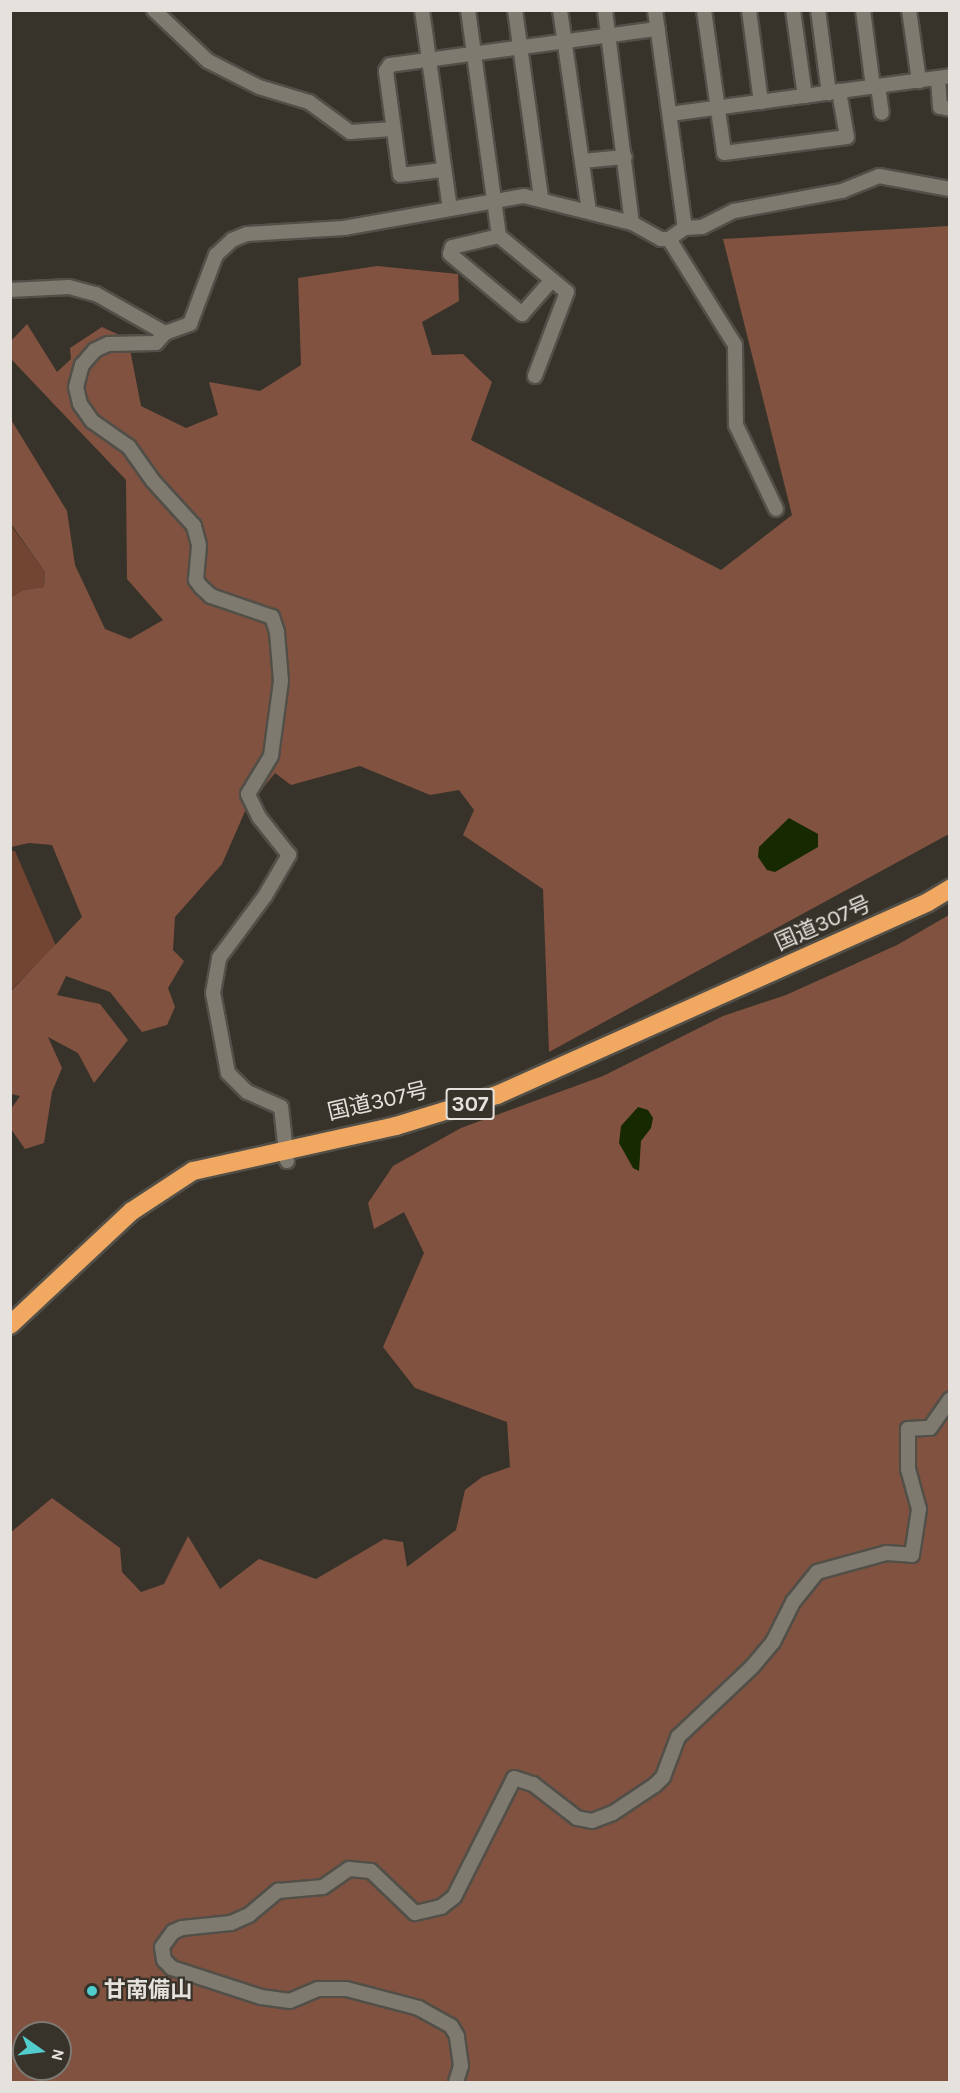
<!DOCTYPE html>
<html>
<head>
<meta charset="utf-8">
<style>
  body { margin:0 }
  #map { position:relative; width:960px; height:2093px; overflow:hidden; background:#37332b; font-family:Karla,"Noto Sans JP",sans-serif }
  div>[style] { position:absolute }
  .green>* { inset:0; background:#724533 }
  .forest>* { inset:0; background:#81523f }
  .water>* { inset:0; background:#172900 }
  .roads { filter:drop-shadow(2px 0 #524f48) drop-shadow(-2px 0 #524f48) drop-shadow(0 2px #524f48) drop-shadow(0 -2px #524f48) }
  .minor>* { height:14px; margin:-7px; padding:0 7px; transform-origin:7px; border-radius:7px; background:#7e7a70 }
  .highway>* { height:18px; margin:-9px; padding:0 9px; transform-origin:9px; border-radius:9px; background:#f1a961 }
  .dots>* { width:16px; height:16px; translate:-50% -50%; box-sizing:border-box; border:3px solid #37332b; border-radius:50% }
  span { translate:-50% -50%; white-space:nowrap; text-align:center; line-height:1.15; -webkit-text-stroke:4.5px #37332b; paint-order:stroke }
  .shield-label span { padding:2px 4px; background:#37332b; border:2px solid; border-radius:4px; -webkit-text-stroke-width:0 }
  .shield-label { font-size:21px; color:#e5e2dd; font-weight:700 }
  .street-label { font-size:22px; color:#e5e2dd }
  .poi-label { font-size:22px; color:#e5e2dd; font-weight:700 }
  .left { translate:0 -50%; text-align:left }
  .frame { position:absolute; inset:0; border:12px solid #e5e2dd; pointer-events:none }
  .north { position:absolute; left:12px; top:2021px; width:60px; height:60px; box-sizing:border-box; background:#37332b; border:2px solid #7d7972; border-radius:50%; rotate:104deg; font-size:16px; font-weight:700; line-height:24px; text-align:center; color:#e5e2dd }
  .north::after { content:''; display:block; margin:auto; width:21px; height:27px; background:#52cdcd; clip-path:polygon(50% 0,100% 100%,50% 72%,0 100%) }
</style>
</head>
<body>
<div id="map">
  <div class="green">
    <div style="clip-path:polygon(10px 524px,45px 572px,44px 587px,24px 590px,11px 597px)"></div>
    <div style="clip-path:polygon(10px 851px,15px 851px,56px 946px,11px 990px)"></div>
  </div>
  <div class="forest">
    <div style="clip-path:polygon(949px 226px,949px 834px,549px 1052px,543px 889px,463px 835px,474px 810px,459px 790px,430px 795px,360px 766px,291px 785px,275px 773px,246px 809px,222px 864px,175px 917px,173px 950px,184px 961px,168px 988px,175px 1007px,167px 1025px,142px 1032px,110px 992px,66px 976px,57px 995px,100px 1004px,128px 1040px,94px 1083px,78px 1053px,48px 1037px,62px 1068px,52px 1092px,44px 1143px,25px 1149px,11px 1129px,11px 1109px,20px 1096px,11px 1094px,11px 991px,82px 917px,52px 845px,29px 843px,11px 847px,11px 597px,24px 590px,44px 587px,45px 572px,11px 524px,10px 418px,67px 511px,75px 565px,105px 629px,130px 639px,163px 620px,127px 579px,126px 480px,11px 359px,11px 341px,27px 324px,57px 372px,71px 359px,70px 348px,102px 327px,128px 339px,141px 406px,186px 428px,218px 415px,209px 382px,260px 391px,301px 365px,298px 278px,377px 266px,458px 274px,459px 301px,422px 322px,432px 355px,463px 354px,492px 382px,471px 440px,721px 570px,792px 515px,723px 239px)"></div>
    <div style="clip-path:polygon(evenodd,949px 915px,949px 2082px,11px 2082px,10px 1533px,52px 1498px,120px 1548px,122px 1572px,141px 1592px,164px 1584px,188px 1536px,220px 1589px,259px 1559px,316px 1579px,384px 1539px,403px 1542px,407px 1567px,456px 1530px,465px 1490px,482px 1477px,510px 1467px,507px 1422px,415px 1388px,383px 1347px,424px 1253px,404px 1212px,374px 1229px,368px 1203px,393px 1166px,461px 1128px,603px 1076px,723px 1016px,786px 995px,897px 945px,949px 915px,24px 2033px,60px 2033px,60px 2069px,24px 2069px,24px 2033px)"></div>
  </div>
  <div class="water">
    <div style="clip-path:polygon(789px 818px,818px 834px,818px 847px,775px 872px,767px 870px,758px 857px,759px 847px)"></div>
    <div style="clip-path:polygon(638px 1107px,648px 1110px,653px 1118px,651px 1128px,641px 1141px,639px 1171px,633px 1168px,619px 1143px,621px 1126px)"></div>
  </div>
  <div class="roads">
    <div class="minor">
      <div style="left:154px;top:10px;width:74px;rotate:43.4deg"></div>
      <div style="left:208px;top:61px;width:57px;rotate:27deg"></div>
      <div style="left:259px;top:87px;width:52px;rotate:16.7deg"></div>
      <div style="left:309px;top:102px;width:51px;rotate:36.2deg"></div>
      <div style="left:350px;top:132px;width:43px;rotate:-4deg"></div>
      <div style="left:422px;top:10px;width:200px;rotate:82deg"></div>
      <div style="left:468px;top:10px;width:228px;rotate:82.2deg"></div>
      <div style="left:499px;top:236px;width:88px;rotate:39.5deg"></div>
      <div style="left:567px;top:292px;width:90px;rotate:110.9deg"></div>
      <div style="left:515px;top:10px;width:190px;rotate:82.1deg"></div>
      <div style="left:560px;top:10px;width:203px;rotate:81.8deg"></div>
      <div style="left:605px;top:10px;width:215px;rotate:82.8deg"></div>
      <div style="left:655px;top:10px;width:220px;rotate:82.2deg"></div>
      <div style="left:704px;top:10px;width:144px;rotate:82deg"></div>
      <div style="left:724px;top:153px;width:124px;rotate:-7.4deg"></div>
      <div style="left:847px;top:137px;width:47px;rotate:-99.9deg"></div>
      <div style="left:749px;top:10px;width:93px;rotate:82.6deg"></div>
      <div style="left:793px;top:10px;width:87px;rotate:82.1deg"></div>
      <div style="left:818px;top:10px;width:84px;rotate:82.5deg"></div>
      <div style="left:863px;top:10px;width:78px;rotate:82.6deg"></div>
      <div style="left:909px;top:10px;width:72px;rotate:82deg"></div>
      <div style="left:938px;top:78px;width:29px;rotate:86deg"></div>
      <div style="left:940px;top:107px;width:10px;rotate:11deg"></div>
      <div style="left:878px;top:86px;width:27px;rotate:82deg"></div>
      <div style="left:670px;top:114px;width:283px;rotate:-7.7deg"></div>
      <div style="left:582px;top:161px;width:43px;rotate:-5.3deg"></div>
      <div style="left:442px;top:170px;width:42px;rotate:173.2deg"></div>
      <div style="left:400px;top:175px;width:105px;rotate:-97.7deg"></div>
      <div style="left:386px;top:71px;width:7px;rotate:-56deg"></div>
      <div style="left:390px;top:65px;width:270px;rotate:-7.7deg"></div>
      <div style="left:499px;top:236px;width:48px;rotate:166.8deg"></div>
      <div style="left:452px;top:247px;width:7px;rotate:106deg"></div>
      <div style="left:450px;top:254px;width:94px;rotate:39.8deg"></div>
      <div style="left:522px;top:314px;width:45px;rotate:-48.6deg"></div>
      <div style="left:669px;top:239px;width:125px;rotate:58.1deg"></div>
      <div style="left:735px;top:345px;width:80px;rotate:89.3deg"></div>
      <div style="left:736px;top:425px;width:93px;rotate:64.5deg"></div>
      <div style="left:10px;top:290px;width:59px;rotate:-2.9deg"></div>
      <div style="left:69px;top:287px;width:28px;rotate:15deg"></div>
      <div style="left:96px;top:294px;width:79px;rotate:29.5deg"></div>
      <div style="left:287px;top:1161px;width:54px;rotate:-96.3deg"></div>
      <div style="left:281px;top:1107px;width:37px;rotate:-156deg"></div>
      <div style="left:247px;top:1092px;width:27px;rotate:-135deg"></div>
      <div style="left:228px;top:1073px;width:81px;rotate:-100.6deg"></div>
      <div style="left:213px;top:993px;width:36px;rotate:-80deg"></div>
      <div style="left:219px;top:958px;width:77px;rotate:-53.4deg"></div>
      <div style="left:265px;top:896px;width:48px;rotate:-59.7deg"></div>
      <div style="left:289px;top:855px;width:48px;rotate:-128.3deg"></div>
      <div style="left:259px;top:817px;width:25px;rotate:-116deg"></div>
      <div style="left:248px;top:794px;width:44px;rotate:-58.8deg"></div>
      <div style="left:271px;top:756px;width:76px;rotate:-82.4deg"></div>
      <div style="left:281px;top:681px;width:49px;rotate:-94.7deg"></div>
      <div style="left:277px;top:632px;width:16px;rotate:-108deg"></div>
      <div style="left:272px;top:617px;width:65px;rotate:-161deg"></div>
      <div style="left:211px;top:596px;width:13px;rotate:-138deg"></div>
      <div style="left:201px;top:587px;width:9px;rotate:-126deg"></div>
      <div style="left:196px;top:580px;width:35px;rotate:-85deg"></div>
      <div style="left:199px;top:545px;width:20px;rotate:-105deg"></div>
      <div style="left:194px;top:526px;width:61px;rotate:-132.3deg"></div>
      <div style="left:153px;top:481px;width:42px;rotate:-125.2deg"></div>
      <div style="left:129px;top:447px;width:45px;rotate:-144.9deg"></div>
      <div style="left:92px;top:421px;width:21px;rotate:-125deg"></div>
      <div style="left:80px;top:404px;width:17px;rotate:-103deg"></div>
      <div style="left:76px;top:387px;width:23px;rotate:-75deg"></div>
      <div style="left:82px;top:365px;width:20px;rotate:-49deg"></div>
      <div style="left:95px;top:350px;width:14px;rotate:-25deg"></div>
      <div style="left:108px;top:344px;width:48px;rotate:-1.2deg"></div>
      <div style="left:156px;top:343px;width:13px;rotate:-48deg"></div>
      <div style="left:165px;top:333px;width:27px;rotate:-20deg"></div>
      <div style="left:190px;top:324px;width:74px;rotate:-69.4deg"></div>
      <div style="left:216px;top:255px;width:22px;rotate:-43deg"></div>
      <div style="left:232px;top:240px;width:16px;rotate:-22deg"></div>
      <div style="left:247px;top:234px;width:97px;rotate:-3.5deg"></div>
      <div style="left:344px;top:228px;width:183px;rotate:-10.1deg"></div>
      <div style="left:524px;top:196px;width:111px;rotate:14deg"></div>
      <div style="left:632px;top:223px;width:33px;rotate:29deg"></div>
      <div style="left:661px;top:239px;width:8px"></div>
      <div style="left:669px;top:239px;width:19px;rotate:-35deg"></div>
      <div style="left:685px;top:228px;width:17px;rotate:-3deg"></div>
      <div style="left:702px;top:227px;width:36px;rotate:-27deg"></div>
      <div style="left:734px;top:211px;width:110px;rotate:-10.5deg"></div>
      <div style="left:842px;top:191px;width:40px;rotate:-22deg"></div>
      <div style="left:879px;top:176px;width:72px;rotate:10.4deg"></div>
      <div style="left:456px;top:2082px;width:17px;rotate:-73deg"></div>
      <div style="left:461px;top:2066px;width:30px;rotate:-98deg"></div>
      <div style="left:457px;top:2036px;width:12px;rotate:-121deg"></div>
      <div style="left:451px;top:2026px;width:37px;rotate:-151deg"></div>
      <div style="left:419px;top:2008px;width:75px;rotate:-165.4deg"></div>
      <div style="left:346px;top:1989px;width:28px;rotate:180deg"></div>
      <div style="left:318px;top:1989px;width:30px;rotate:157deg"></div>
      <div style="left:290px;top:2001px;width:29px;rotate:-172deg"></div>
      <div style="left:261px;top:1997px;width:94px;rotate:-162deg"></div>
      <div style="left:172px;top:1968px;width:11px;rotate:-135deg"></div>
      <div style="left:164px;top:1960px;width:13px;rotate:-99deg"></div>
      <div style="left:162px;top:1947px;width:19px;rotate:-54deg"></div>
      <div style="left:173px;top:1932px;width:10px;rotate:-24deg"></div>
      <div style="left:182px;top:1928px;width:49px;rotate:-5.8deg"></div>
      <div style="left:231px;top:1923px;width:20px;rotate:-24deg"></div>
      <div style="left:249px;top:1915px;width:38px;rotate:-40deg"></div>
      <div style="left:278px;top:1891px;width:45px;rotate:-5.1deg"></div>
      <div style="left:323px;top:1887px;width:32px;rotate:-35deg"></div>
      <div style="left:349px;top:1869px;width:22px;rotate:5deg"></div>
      <div style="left:371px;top:1871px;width:61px;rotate:43.7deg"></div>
      <div style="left:415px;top:1913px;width:27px;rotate:-13deg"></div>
      <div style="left:441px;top:1907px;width:16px;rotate:-38deg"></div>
      <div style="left:454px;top:1897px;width:133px;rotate:-63.2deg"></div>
      <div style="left:514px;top:1778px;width:20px;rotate:18deg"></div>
      <div style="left:533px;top:1784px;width:56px;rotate:37.7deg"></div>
      <div style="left:577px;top:1818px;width:15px;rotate:11deg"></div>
      <div style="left:592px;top:1821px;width:22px;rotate:-21deg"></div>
      <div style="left:613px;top:1813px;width:50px;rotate:-33.7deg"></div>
      <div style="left:655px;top:1785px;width:11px;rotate:-45deg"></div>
      <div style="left:663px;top:1777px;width:43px;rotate:-69.4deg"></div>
      <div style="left:678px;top:1737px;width:102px;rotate:-43.4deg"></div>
      <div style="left:752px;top:1667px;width:33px;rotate:-50deg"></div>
      <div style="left:773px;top:1642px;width:45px;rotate:-63.4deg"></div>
      <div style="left:793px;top:1602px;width:38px;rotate:-51deg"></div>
      <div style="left:817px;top:1572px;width:72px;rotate:-15.4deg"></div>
      <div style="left:886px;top:1553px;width:26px;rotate:4deg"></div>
      <div style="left:912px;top:1555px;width:47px;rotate:-81.3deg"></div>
      <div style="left:919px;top:1509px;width:41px;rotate:-105.4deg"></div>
      <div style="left:908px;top:1469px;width:40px;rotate:-90deg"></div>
      <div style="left:908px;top:1429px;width:22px;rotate:-3deg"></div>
      <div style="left:930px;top:1428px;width:35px;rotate:-55deg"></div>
    </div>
    <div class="highway">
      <div style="left:10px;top:1325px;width:167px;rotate:-43.1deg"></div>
      <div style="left:132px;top:1211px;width:73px;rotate:-33.3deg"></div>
      <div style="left:193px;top:1171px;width:208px;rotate:-12.5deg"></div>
      <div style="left:396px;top:1126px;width:106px;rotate:-17.1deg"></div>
      <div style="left:497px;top:1095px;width:472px;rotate:-24.1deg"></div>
      <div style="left:928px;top:902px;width:26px;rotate:-31deg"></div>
    </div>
  </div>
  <div class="dots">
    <div style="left:92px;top:1991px;background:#52cdcd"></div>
  </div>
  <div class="shield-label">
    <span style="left:470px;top:1104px">307</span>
  </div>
  <div class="street-label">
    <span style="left:823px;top:924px;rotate:-24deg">国道307号</span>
    <span style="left:378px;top:1102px;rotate:-13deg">国道307号</span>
  </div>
  <div class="poi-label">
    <span class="left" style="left:104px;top:1991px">甘南備山</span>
  </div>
  <div class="frame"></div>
  <div class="north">N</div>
</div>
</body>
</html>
